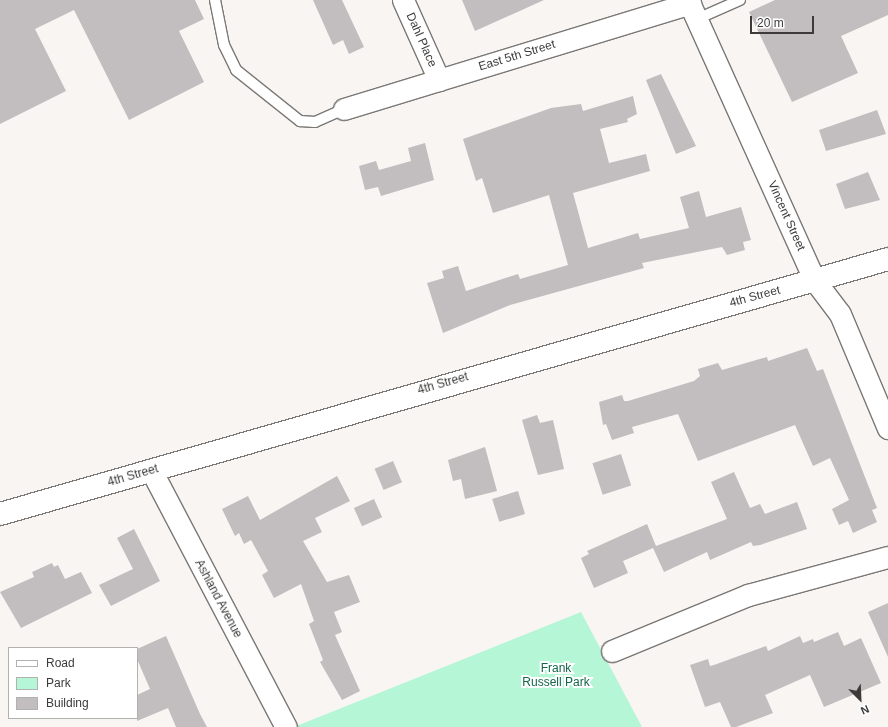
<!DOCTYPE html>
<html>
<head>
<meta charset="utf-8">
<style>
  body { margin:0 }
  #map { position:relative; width:888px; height:727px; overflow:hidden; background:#f9f5f2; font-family:Helvetica,sans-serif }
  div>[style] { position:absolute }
  .green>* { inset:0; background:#b5f6d6 }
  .building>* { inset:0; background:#c2bdbf; transform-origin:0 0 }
  .roads { filter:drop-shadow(1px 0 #7b7875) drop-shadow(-1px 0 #7b7875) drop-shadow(0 1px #7b7875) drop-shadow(0 -1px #7b7875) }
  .service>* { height:10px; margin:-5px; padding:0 5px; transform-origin:5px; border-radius:5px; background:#fff }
  .minor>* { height:21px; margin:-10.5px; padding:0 10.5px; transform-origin:10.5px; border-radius:10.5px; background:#fff }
  .tertiary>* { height:22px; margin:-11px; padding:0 11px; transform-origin:11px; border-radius:11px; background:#fff }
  span { translate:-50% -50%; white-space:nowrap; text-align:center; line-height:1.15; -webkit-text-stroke:4px #fff; paint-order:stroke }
  .street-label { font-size:12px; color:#3c3b3a }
  .park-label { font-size:12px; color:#126548 }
  .legend { position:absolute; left:8px; top:647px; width:130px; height:72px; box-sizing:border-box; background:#fff; border:1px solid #b1b1b0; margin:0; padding:5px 7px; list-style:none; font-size:12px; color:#3c3b3a }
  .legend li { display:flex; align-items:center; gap:8px; height:20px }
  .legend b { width:20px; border:1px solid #b1b1b0 }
  .north { position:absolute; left:840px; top:679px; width:40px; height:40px; -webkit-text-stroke:3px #fff; paint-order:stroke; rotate:156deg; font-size:11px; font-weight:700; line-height:16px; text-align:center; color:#3c3b3a }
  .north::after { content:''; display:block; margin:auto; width:14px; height:18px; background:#3c3b3a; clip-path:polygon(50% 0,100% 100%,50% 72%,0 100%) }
  .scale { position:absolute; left:750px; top:16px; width:64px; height:18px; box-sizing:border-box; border:2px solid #3c3b3a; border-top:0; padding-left:5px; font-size:12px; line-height:14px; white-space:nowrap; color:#3c3b3a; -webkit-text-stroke:3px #fff; paint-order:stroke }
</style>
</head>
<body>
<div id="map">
  <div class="green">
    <div style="clip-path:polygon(581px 612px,642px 727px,294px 727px)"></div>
  </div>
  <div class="building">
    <div style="clip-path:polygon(0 0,195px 0,204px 19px,179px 31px,204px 82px,129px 120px,74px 10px,35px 29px,66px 91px,0 124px)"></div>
    <div style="clip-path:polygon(313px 0,342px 0,364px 47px,349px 54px,343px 40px,333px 45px)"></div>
    <div style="clip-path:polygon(462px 0,544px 0,475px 31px)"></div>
    <div style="clip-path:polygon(775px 0,888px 0,888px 15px,841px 36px,858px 73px,792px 102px,749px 12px)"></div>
    <div style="clip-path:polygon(661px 74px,696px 146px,676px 154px,646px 80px)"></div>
    <div style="clip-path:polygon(633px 96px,637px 114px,627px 119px,628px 122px,600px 129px,609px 163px,646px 154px,650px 171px,573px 193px,588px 248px,638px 233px,640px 239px,689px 228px,680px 197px,699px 191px,706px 217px,741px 207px,751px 240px,743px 242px,745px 250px,727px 255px,722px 247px,642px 263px,644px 268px,510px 305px,443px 333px,427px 283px,444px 278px,442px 271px,458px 266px,466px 291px,518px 274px,520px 279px,568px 265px,549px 195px,493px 213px,482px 178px,476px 181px,463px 139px,551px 108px,581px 104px,583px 111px)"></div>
    <div style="clip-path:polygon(877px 110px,886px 134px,826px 151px,819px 130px)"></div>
    <div style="clip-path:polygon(425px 143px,434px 180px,381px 196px,378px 187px,365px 190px,359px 166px,376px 161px,379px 170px,411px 161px,408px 148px)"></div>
    <div style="clip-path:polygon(868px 172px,880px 200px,845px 209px,836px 184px)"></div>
    <div style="clip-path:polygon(807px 348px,817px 371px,823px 369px,877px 508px,872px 510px,877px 522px,853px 533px,848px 521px,839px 525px,832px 509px,849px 500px,830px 458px,813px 466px,795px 425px,698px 461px,678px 414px,632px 427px,634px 433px,612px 440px,606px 424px,603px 425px,599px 402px,622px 395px,624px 401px,628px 401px,694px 381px,700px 376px,698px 369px,718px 363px,722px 370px,767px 357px,768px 361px)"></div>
    <div style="clip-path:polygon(537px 415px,540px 423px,553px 420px,564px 469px,538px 475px,522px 420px)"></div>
    <div style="clip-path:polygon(485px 447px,497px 491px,465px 499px,461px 479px,453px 481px,448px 460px)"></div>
    <div style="left:621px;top:454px;width:33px;height:30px;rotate:72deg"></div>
    <div style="left:393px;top:461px;width:23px;height:20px;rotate:67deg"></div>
    <div style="clip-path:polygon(734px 472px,750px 508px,760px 504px,765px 514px,797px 502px,807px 529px,760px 545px,753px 546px,751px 542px,710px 560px,707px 552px,664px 572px,653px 548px,623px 561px,628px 573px,594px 588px,581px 558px,589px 554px,587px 551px,647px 524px,656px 546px,727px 519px,711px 482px)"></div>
    <div style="clip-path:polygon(337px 476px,350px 501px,315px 518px,322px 532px,303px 541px,327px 582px,349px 575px,360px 602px,334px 612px,342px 632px,335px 635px,360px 691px,342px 700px,320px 662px,323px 660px,309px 624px,314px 621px,301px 584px,274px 598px,262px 575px,268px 571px,251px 540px,244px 544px,239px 533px,235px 536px,222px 509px,248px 496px,260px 520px)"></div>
    <div style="left:518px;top:491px;width:24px;height:27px;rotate:73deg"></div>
    <div style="left:374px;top:499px;width:20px;height:22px;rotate:66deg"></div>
    <div style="clip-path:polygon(134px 529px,160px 581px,111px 606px,99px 585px,133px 569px,117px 538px)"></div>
    <div style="clip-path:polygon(52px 563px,54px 567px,58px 565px,65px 579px,81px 572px,92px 593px,21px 628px,0 592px,34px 577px,32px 572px)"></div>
    <div style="clip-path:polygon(888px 603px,888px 657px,868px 612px)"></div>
    <div style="clip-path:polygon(838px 632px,844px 646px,861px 638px,881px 683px,824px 707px,810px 675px,765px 695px,773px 713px,736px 727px,731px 727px,720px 702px,705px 707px,690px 665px,708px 659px,710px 666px,714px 665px,766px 646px,768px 651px,800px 636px,803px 643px,813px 639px,814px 642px)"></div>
    <div style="clip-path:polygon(166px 636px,200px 714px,207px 727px,176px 727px,168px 708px,137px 721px,137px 695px,150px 689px,137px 659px,137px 649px)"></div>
  </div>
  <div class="roads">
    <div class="service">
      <div style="left:215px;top:0;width:46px;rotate:78.7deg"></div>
      <div style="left:224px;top:45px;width:28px;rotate:64deg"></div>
      <div style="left:236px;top:70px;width:82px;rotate:38.6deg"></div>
      <div style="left:300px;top:121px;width:15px;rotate:4deg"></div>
      <div style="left:315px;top:122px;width:32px;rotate:-24deg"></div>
      <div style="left:697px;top:19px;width:47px;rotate:-23.8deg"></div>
    </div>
    <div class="minor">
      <div style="left:403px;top:0;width:88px;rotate:65.8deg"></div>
      <div style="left:688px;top:0;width:308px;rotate:65.7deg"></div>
      <div style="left:815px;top:281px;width:41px;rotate:52.9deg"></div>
      <div style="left:840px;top:314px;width:124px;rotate:67.2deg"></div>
      <div style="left:344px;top:109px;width:362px;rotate:-17deg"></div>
      <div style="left:151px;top:470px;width:290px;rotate:62.3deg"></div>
      <div style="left:612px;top:651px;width:147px;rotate:-22.4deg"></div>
      <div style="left:748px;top:595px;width:145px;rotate:-15.2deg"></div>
    </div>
    <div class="tertiary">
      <div style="left:0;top:514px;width:924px;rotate:-16.02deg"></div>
    </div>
  </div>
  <div class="street-label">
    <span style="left:421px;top:40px;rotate:66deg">Dahl Place</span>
    <span style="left:517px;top:56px;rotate:-17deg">East 5th Street</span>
    <span style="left:786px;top:216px;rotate:66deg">Vincent Street</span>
    <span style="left:755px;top:297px;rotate:-15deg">4th Street</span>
    <span style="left:443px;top:384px;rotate:-16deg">4th Street</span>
    <span style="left:133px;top:476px;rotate:-16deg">4th Street</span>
    <span style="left:218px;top:599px;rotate:62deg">Ashland Avenue</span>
  </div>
  <div class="park-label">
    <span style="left:556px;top:676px">Frank<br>Russell Park</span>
  </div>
  <ul class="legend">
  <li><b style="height:5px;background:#fff"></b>Road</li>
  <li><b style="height:11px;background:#b5f6d6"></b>Park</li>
  <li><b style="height:11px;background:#c2bdbf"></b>Building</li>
  </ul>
  <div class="north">N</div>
  <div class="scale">20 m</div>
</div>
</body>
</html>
